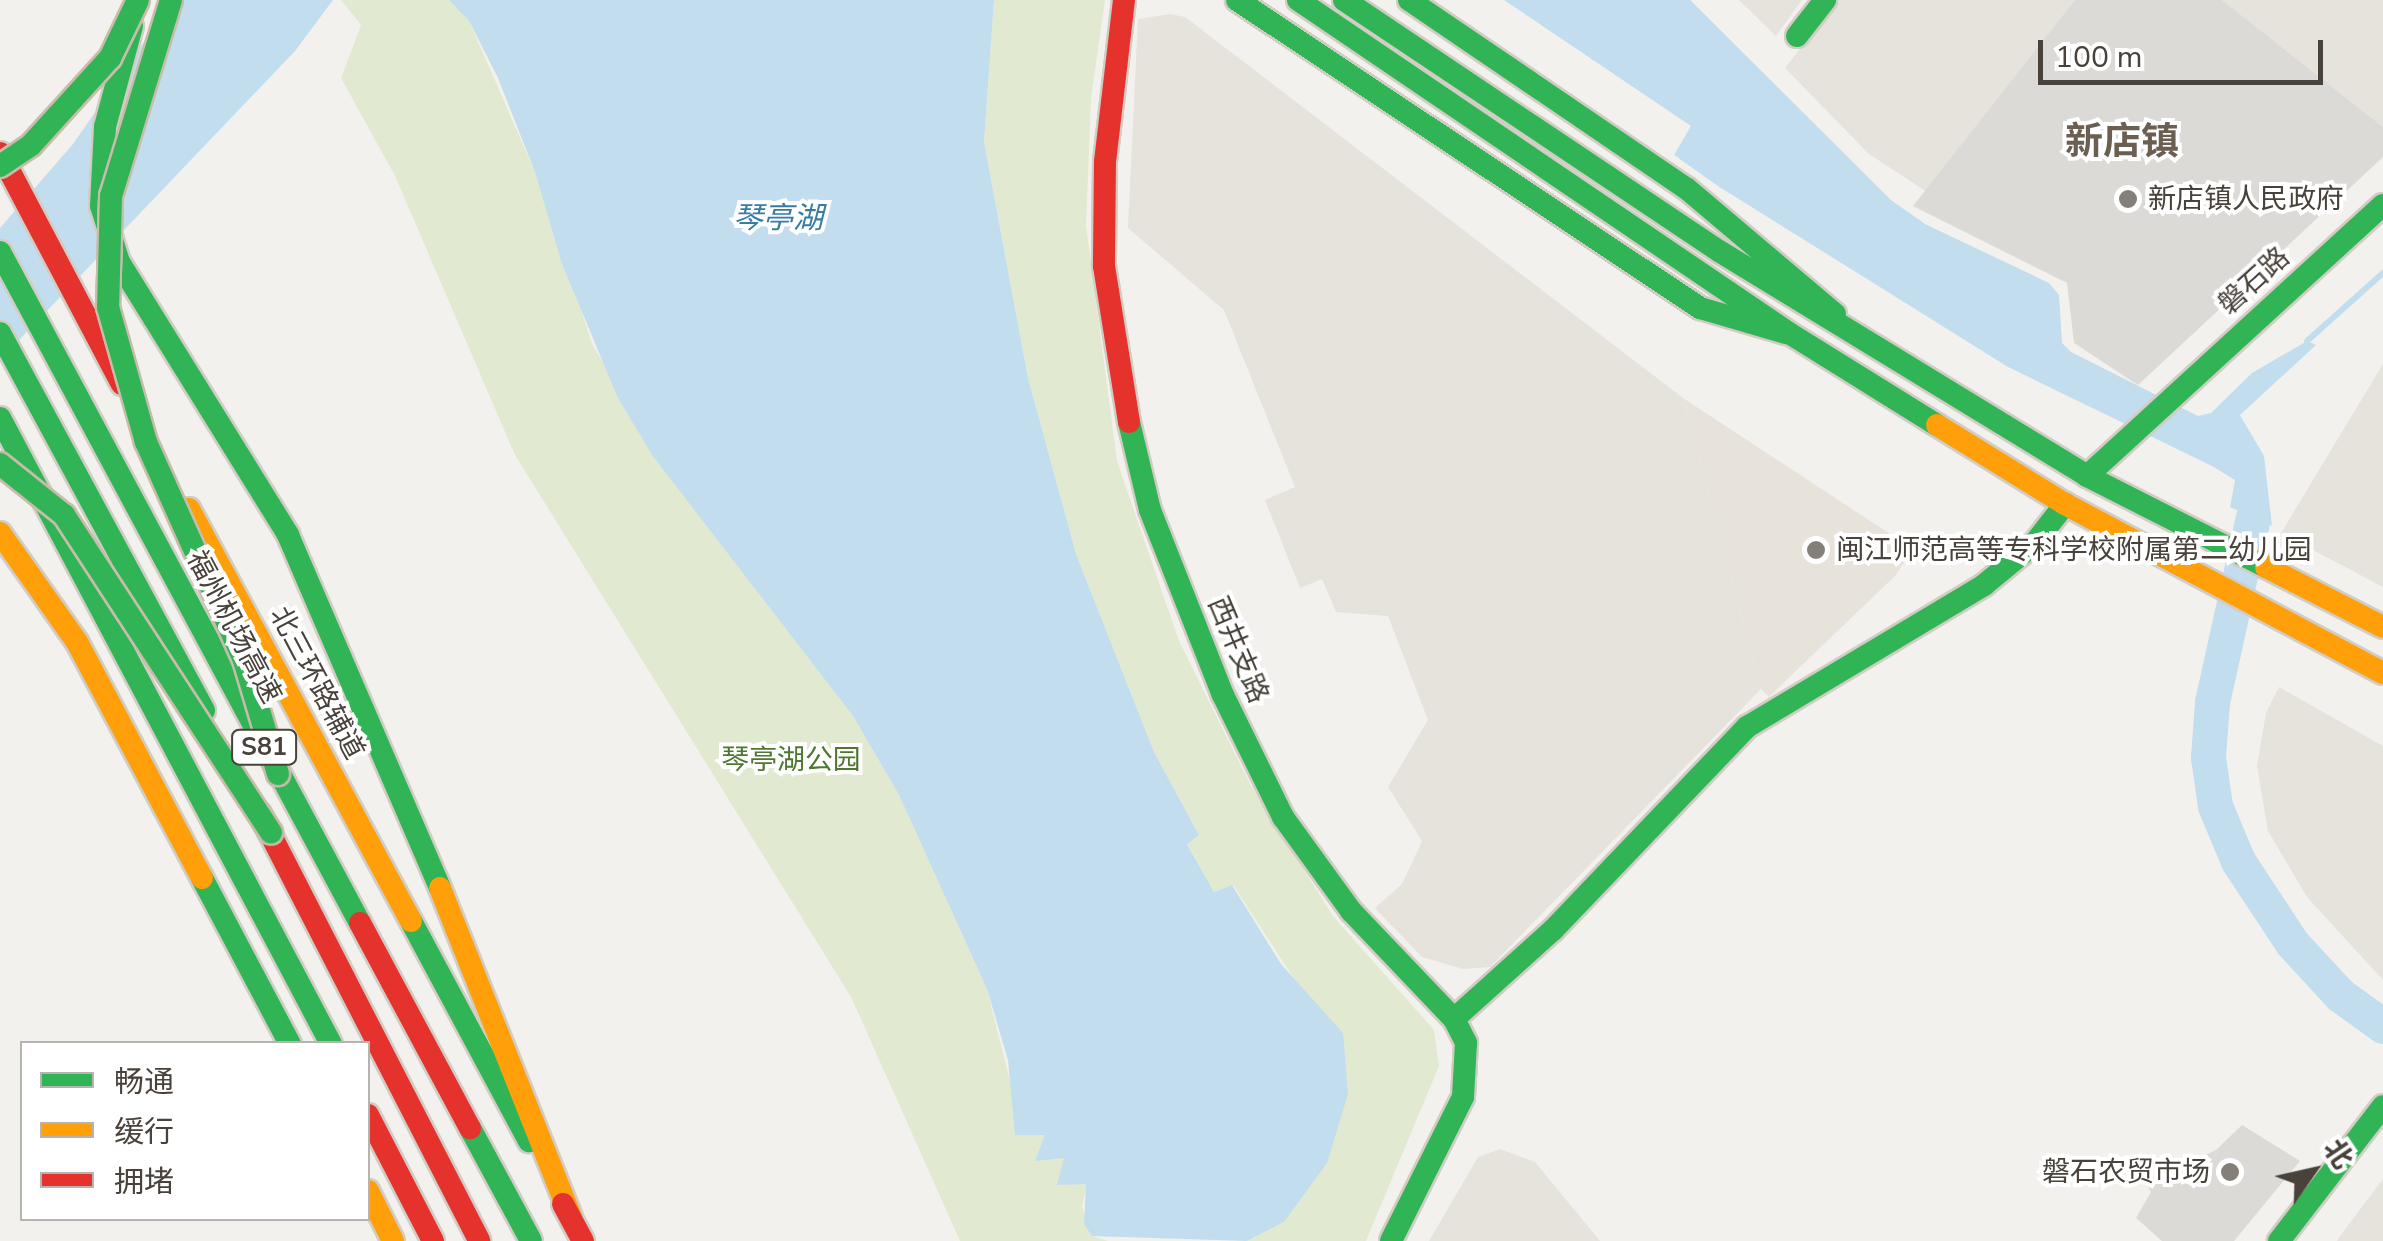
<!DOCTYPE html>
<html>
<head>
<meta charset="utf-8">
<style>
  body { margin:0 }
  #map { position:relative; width:2383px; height:1241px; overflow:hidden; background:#f3f1ee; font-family:"Nunito Sans","Noto Sans SC",sans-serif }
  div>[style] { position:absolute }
  .residential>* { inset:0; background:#e6e2dc }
  .education>* { inset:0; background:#e8e3da }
  .green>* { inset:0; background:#e1ead0 }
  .water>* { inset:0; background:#c2dded }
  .stream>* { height:6px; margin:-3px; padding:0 3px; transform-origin:3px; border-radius:3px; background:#c2dded }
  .river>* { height:35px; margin:-17.5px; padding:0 17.5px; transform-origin:17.5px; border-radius:17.5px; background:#c2dded }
  .building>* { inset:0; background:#dcdad6 }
  .roads { filter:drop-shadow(2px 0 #d1cdc5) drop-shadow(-2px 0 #d1cdc5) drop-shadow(0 2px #d1cdc5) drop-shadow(0 -2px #d1cdc5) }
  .fast>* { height:22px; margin:-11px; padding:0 11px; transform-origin:11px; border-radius:11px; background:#30b455 }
  .slow>* { height:22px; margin:-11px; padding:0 11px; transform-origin:11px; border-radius:11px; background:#ff9f0a }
  .jam>* { height:22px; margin:-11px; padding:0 11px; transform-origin:11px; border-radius:11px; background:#e5322d }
  .bridges { filter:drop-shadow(2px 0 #c8bcab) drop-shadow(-2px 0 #c8bcab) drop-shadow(0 2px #c8bcab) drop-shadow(0 -2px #c8bcab) }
  .fast-bridge>* { height:22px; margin:-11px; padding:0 11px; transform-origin:11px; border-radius:11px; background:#30b455 }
  .dots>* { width:28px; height:28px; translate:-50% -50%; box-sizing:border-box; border:5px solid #fff; border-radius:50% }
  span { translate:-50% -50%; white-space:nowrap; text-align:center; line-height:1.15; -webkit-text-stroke:8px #fff; paint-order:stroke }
  .shield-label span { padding:2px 8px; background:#fff; border:2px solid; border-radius:8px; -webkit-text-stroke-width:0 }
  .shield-label { font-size:25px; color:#49423a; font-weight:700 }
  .poi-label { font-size:28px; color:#49423a }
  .left { translate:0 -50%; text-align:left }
  .right { translate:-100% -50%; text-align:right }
  .street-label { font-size:28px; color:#49423a }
  .park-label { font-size:28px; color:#4e7730 }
  .water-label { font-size:30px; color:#387ca5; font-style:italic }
  .district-label { font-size:38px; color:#6b5f52; font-weight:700 }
  .legend { position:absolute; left:20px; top:1041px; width:350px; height:180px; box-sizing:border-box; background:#fff; border:2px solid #b6b3b0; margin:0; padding:12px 18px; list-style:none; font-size:30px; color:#49423a }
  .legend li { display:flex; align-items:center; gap:20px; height:50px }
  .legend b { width:50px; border:2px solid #b6b3b0 }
  .north { position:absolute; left:2263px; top:1121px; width:100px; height:100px; -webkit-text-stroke:8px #fff; paint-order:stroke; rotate:56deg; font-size:28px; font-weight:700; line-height:40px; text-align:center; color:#49423a }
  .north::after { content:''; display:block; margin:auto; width:35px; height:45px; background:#49423a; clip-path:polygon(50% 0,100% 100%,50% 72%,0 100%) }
  .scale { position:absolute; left:2038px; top:40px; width:285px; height:45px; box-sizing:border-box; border:5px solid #49423a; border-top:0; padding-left:12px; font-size:30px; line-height:35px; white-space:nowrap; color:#49423a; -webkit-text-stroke:8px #fff; paint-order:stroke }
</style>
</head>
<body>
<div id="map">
  <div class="residential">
    <div style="clip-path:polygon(1739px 0,1802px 0,1776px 36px)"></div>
    <div style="clip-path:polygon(1838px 0,2075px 0,1927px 192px,1869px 154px,1785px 68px)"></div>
    <div style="clip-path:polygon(2222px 0,2383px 0,2383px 127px)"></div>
    <div style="clip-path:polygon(1170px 14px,1185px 17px,1683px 398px,1761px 689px,1490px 967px,1463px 969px,1422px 957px,1375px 908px,1402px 884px,1422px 841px,1388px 787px,1428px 720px,1388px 616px,1336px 612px,1322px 579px,1300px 588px,1265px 500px,1295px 487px,1224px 310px,1128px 228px,1138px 19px)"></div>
    <div style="clip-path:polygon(2383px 364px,2383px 587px,2281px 533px)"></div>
    <div style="clip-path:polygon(2279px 687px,2383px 746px,2383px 980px,2307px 897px,2268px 831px,2257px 766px,2266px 713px)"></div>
    <div style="clip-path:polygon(1500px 1149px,1535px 1162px,1600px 1241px,1429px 1241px,1478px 1157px)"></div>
    <div style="clip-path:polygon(2383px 1179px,2383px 1241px,2337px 1241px,2343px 1232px)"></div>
  </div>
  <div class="education">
    <div style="clip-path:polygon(1683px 398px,1907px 545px,1909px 555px,1895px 576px,1769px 697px,1761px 689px)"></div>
  </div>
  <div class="green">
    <div style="clip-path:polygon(341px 0,449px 0,469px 21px,535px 172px,593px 346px,706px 524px,853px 716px,899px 795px,987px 989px,1013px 1093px,1087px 1184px,1082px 1207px,1092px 1236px,1108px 1241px,960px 1241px,851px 997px,515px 455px,395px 176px,341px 78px,361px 25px)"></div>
    <div style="clip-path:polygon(994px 0,1105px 0,1091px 99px,1086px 225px,1117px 461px,1179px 641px,1250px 784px,1333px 916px,1434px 1030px,1439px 1066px,1366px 1241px,1247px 1241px,1284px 1222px,1302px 991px,1233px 885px,1214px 892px,1187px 843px,1199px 835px,1154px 752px,1076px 554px,1028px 378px,984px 142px)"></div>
  </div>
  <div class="water">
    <div style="clip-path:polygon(173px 0,333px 0,295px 51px,0 360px,0 228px,73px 144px)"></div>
    <div style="clip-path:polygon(449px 0,994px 0,984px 142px,1028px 378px,1076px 554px,1154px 752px,1199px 835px,1187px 844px,1214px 892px,1232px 885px,1281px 964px,1343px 1033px,1348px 1094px,1327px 1163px,1284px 1222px,1247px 1241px,1092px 1236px,1084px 1224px,1086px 1184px,1057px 1185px,1064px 1158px,1035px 1161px,1045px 1135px,1015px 1135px,1008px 1060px,987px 989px,899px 795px,853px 716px,652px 455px,617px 396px,562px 264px,535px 172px,498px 78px,469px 21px)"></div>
    <div style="clip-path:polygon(1504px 0,1690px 0,1891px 200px,1925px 224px,2049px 283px,2059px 295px,2062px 343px,2071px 352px,2198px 416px,2211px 413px,2252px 373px,2307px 341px,2316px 345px,2240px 415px,2264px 456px,2272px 526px,2230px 507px,2235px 480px,2212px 466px,2008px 367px,1718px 186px,1674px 155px,1691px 126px)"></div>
  </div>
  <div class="stream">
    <div style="left:2307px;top:341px;width:102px;rotate:-41.8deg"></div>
  </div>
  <div class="river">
    <div style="left:2253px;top:517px;width:189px;rotate:102.5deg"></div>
    <div style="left:2212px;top:702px;width:55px;rotate:94.2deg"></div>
    <div style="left:2208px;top:757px;width:49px;rotate:81.9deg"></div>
    <div style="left:2215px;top:806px;width:60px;rotate:67.3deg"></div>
    <div style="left:2238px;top:861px;width:98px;rotate:56.6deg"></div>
    <div style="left:2292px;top:943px;width:71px;rotate:47.3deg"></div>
    <div style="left:2340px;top:995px;width:53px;rotate:35.8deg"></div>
  </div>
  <div class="building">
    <div style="clip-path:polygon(2075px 0,2222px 0,2383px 127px,2383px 157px,2138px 385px,2074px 343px,2067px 283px,1913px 206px)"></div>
    <div style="clip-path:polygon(2242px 1125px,2300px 1161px,2234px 1241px,2162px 1241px,2136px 1218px,2151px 1192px,2146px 1183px,2216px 1150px)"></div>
  </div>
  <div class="roads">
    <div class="fast">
      <div style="left:1237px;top:0;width:556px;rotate:33.63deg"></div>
      <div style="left:1700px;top:308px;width:90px;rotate:16.2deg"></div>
      <div style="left:1298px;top:0;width:593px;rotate:34.15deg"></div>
      <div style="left:1789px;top:333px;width:174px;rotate:31.9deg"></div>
      <div style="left:1344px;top:0;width:451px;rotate:33.8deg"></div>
      <div style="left:1719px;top:251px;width:431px;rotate:31.4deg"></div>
      <div style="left:2087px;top:476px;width:201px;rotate:26.9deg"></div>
      <div style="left:1409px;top:0;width:335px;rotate:34.2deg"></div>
      <div style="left:1686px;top:188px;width:195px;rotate:40.2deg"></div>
      <div style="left:132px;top:26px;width:105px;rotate:105deg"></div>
      <div style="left:105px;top:127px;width:79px;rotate:92.9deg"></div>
      <div style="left:101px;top:206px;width:59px;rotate:72.2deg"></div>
      <div style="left:119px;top:262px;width:321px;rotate:58.2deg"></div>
      <div style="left:288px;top:535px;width:384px;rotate:66.7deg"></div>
      <div style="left:1797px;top:36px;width:46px;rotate:-52.1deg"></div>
      <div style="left:0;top:252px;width:761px;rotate:61.79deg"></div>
      <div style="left:0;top:333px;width:429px;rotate:61.6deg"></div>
      <div style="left:0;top:418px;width:708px;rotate:62.13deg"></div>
      <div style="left:1129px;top:422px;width:90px;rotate:76.6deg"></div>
      <div style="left:1150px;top:510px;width:199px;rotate:68.5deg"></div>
      <div style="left:1223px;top:695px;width:136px;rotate:63.8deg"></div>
      <div style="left:1283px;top:817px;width:116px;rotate:54.1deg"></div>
      <div style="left:1351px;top:911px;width:149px;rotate:46.4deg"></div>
      <div style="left:1454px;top:1019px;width:27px;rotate:63deg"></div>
      <div style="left:1466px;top:1043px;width:54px;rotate:93.2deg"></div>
      <div style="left:1463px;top:1097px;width:161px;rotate:116.6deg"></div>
      <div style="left:2087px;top:476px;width:401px;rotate:-42.5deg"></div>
      <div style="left:202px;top:878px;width:188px;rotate:62.1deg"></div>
      <div style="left:411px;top:921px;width:250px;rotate:61.8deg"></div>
      <div style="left:1454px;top:1019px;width:133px;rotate:-42deg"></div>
      <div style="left:1553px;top:930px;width:281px;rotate:-46.3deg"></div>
      <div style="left:1747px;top:727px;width:276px;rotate:-30.9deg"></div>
      <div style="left:1984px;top:585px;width:65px;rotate:-39.4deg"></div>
      <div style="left:2034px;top:544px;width:51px;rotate:-52.2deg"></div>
      <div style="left:470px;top:1128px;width:128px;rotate:61.6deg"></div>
      <div style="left:2279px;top:1241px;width:170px;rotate:-52.4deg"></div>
    </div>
    <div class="slow">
      <div style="left:1937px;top:425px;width:150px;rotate:31.7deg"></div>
      <div style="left:2065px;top:504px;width:360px;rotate:28deg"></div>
      <div style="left:189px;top:509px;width:468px;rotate:61.7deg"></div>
      <div style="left:0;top:533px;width:133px;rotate:54.8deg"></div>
      <div style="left:77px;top:642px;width:267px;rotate:62.1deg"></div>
      <div style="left:2266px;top:567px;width:131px;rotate:27.1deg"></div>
      <div style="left:440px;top:888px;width:355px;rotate:68.3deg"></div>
      <div style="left:368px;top:1191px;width:56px;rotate:63.4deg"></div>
    </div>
    <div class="jam">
      <div style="left:1124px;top:0;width:163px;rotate:96.7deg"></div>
      <div style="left:1105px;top:162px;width:104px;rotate:90.6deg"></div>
      <div style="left:1104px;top:266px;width:158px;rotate:80.9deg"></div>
      <div style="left:0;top:153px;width:261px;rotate:62.2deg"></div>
      <div style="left:260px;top:814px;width:480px;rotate:62.8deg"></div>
      <div style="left:360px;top:923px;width:233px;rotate:61.8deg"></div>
      <div style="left:368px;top:1115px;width:142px;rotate:62.7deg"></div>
      <div style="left:563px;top:1204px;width:42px;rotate:61.6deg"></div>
    </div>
  </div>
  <div class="bridges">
    <div class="fast-bridge">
      <div style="left:171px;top:0;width:205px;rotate:107deg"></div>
      <div style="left:111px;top:196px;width:111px;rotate:91.5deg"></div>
      <div style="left:108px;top:307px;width:140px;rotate:74.3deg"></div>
      <div style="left:146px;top:442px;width:239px;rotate:65.8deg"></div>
      <div style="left:244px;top:660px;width:119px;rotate:73.4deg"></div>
      <div style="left:0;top:166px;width:37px;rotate:-34deg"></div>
      <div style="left:31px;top:145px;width:118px;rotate:-47.8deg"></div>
      <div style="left:110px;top:58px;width:64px;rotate:-64.2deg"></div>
      <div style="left:0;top:464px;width:82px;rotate:38.6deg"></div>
      <div style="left:64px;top:515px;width:379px;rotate:56.9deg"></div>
    </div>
  </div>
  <div class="dots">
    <div style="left:2128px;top:199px;background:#847f79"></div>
    <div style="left:1816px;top:550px;background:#847f79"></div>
    <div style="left:2230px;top:1172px;background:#847f79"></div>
  </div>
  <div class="shield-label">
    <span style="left:264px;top:747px">S81</span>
  </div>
  <div class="poi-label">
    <span class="left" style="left:2148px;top:199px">新店镇人民政府</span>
    <span class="left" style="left:1836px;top:550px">闽江师范高等专科学校附属第二幼儿园</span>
    <span class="right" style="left:2210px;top:1172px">磐石农贸市场</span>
  </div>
  <div class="street-label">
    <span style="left:2254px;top:281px;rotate:-42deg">磐石路</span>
    <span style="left:234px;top:627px;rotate:62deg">福州机场高速</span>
    <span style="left:1238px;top:650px;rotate:67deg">西井支路</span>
    <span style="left:317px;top:683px;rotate:62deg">北三环路辅道</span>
  </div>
  <div class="park-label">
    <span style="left:791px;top:760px">琴亭湖公园</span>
  </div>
  <div class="water-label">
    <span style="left:778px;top:219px">琴亭湖</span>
  </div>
  <div class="district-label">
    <span style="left:2122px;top:142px">新店镇</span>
  </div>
  <ul class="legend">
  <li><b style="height:12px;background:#30b455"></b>畅通</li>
  <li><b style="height:12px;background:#ff9f0a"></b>缓行</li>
  <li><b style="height:12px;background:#e5322d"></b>拥堵</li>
  </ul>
  <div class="north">北</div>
  <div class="scale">100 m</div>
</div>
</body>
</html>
